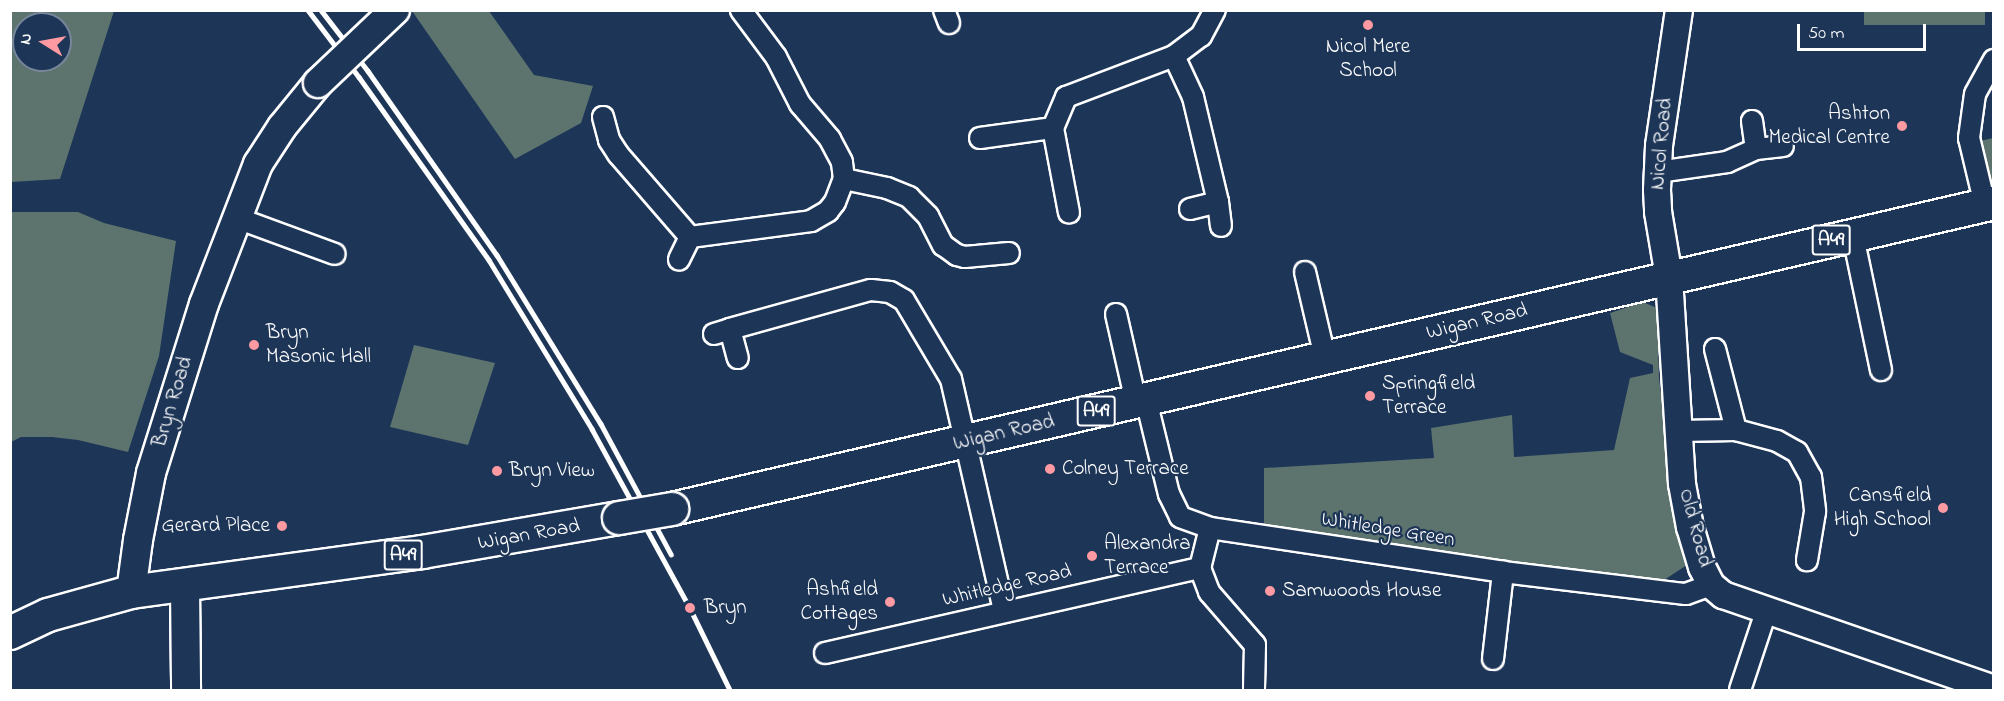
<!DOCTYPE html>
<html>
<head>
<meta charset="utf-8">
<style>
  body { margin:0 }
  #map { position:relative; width:2004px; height:701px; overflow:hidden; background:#1d3557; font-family:"Indie Flower",sans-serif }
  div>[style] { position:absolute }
  .green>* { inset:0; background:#5c736e; transform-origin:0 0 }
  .roads { filter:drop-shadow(2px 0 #fff) drop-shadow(-2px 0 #fff) drop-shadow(0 2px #fff) drop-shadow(0 -2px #fff) }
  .minor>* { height:20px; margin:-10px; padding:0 10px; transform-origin:10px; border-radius:10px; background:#1d3557 }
  .tertiary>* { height:26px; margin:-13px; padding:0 13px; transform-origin:13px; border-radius:13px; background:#1d3557 }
  .secondary>* { height:28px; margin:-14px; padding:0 14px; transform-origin:14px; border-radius:14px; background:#1d3557 }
  .primary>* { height:32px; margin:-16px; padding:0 16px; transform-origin:16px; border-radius:16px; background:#1d3557 }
  .rail>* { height:4.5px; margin:-2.25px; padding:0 2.25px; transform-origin:2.25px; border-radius:2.25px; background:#fff }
  .bridges { filter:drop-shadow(2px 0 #fff) drop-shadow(-2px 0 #fff) drop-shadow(0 2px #fff) drop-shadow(0 -2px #fff) }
  .secondary-bridge>* { height:28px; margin:-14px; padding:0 14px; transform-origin:14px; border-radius:14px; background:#1d3557 }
  .primary-bridge>* { height:32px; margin:-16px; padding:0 16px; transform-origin:16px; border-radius:16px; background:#1d3557 }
  .dots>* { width:16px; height:16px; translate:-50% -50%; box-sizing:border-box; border:3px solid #1d3557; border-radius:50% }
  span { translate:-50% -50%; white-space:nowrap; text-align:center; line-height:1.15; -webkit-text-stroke:4.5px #1d3557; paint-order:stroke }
  .shield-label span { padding:2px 4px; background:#1d3557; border:2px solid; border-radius:4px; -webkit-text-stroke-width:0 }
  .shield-label { font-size:20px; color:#fff; font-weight:700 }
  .poi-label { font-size:21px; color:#fff }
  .right { translate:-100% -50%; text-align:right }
  .left { translate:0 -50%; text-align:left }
  .street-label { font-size:21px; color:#fff }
  .frame { position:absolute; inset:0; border:12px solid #fff; pointer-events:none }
  .north { position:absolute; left:12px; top:12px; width:60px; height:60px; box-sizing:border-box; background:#1d3557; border:2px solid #77869a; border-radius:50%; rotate:281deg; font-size:16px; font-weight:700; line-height:24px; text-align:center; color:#fff }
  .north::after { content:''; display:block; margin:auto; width:21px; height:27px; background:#ff9aa2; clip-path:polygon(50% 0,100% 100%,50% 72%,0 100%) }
  .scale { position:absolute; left:1797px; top:24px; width:129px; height:27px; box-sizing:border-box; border:3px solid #fff; border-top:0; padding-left:8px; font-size:18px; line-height:21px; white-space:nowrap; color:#fff; -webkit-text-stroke:4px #1d3557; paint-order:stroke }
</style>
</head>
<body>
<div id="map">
  <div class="green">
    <div style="clip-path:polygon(evenodd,11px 10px,114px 11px,60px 179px,11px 182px,11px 10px,24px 24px,60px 24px,60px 60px,24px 60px,24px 24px)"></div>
    <div style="clip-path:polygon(412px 11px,489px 11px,534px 75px,593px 86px,581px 123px,515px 159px)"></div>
    <div style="left:1864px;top:11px;width:121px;height:14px"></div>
    <div style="clip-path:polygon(1993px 138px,1993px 182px,1989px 183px,1980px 141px)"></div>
    <div style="clip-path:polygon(11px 212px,78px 212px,104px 223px,176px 241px,159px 356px,128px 452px,78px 440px,52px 437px,21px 437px,11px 442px)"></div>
    <div style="clip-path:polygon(1643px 302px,1657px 308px,1659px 379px,1687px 565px,1658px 584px,1264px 525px,1264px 468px,1434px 458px,1431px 428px,1512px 415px,1514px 457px,1614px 450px,1630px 378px,1653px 373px,1653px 365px,1620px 352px,1610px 313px)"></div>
    <div style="clip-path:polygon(414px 345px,495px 363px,468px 445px,390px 427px)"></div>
  </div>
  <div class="roads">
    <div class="minor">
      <div style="left:944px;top:10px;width:14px;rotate:69deg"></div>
      <div style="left:1174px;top:56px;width:45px;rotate:65.1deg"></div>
      <div style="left:1193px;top:97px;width:108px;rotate:76.6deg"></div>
      <div style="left:1218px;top:202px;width:24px;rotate:83deg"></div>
      <div style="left:603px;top:117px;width:24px;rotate:75deg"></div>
      <div style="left:609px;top:140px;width:17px;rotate:57deg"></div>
      <div style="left:618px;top:154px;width:110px;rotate:49.1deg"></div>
      <div style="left:690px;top:237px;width:25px;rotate:116deg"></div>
      <div style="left:1752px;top:121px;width:28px;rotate:82deg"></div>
      <div style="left:1053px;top:128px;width:86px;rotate:79.3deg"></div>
      <div style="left:980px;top:138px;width:74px;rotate:-7.8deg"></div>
      <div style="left:1053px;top:128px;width:34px;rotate:-67deg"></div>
      <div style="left:1066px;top:97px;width:116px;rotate:-20.8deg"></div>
      <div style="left:1174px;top:56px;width:34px;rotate:-37deg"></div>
      <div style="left:1201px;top:36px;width:30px;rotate:-62deg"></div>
      <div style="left:1658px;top:172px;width:70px;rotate:-8.2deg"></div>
      <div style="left:1727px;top:162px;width:32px;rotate:-24deg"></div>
      <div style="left:1756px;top:149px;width:27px;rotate:-6deg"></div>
      <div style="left:844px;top:179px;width:44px;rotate:11.8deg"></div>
      <div style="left:887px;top:188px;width:24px;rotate:22deg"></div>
      <div style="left:909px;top:197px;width:27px;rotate:45deg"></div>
      <div style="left:928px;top:216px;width:33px;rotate:63deg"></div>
      <div style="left:943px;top:245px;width:17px;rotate:36deg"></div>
      <div style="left:957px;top:255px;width:8px;rotate:14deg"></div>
      <div style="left:965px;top:257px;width:44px;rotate:-5.2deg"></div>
      <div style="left:1985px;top:205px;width:69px;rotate:-103.4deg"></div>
      <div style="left:1969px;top:138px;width:44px;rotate:-82.2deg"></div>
      <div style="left:1975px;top:94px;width:39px;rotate:-61deg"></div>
      <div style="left:1190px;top:209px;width:29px;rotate:-14deg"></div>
      <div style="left:237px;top:218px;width:104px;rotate:20.2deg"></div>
      <div style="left:1853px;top:236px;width:137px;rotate:78.2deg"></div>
      <div style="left:690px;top:237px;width:122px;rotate:-7.5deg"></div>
      <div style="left:811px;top:221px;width:20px;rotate:-30deg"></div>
      <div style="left:828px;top:211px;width:11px;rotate:-52deg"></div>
      <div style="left:835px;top:202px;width:25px;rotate:-69deg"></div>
      <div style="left:844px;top:179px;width:17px;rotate:-97deg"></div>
      <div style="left:842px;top:162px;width:26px;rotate:-118deg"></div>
      <div style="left:830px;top:139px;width:46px;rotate:-130.6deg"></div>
      <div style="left:800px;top:104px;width:53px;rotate:-117.1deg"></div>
      <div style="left:776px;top:57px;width:59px;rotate:-126.7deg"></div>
      <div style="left:1305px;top:272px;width:87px;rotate:76.8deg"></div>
      <div style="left:1116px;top:314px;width:90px;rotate:77.2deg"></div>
      <div style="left:730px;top:329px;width:146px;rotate:-15.5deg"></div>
      <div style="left:871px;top:290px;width:19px;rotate:6deg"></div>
      <div style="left:890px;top:292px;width:16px;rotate:30deg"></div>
      <div style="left:904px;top:300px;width:92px;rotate:59.3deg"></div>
      <div style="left:951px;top:379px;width:238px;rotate:77.1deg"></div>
      <div style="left:714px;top:334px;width:17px;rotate:-17deg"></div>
      <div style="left:730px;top:329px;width:30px;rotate:75deg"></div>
      <div style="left:1715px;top:349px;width:84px;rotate:75.5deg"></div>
      <div style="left:1146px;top:400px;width:97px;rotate:76.3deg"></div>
      <div style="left:1169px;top:494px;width:25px;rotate:64deg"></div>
      <div style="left:1180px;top:517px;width:32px;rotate:20deg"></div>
      <div style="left:1210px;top:528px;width:296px;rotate:8.5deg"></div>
      <div style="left:1503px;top:572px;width:184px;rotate:6.9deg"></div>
      <div style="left:1686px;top:594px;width:27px;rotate:-20deg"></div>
      <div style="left:1677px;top:431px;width:59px;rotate:-1deg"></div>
      <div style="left:1736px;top:430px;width:42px;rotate:15deg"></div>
      <div style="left:1777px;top:441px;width:23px;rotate:29deg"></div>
      <div style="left:1797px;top:452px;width:29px;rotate:61deg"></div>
      <div style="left:1811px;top:477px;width:35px;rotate:83deg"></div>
      <div style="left:1815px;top:512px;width:49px;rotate:99.5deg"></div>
      <div style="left:1210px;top:528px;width:41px;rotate:104deg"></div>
      <div style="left:1200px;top:568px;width:26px;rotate:69deg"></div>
      <div style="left:1209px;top:592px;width:70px;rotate:49deg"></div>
      <div style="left:1255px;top:645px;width:45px;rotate:91.3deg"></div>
      <div style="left:825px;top:653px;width:385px;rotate:-12.8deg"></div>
      <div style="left:1493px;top:659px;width:88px;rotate:-83.4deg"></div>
      <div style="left:1740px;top:690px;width:82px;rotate:-71.6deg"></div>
    </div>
    <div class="tertiary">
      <div style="left:1679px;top:10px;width:137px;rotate:98.4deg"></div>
      <div style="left:1659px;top:146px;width:44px;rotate:92.6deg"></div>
      <div style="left:1657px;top:190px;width:22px;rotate:87deg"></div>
      <div style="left:1658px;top:212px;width:66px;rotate:80.4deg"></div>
      <div style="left:1669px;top:277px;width:207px;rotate:86.4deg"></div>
      <div style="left:1682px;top:484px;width:44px;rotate:79.5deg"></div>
      <div style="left:1690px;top:527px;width:42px;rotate:73.3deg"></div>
      <div style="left:1702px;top:567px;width:20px;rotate:63deg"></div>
      <div style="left:1711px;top:585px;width:16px;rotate:40deg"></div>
      <div style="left:1723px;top:595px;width:287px;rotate:19.1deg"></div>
    </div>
    <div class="secondary">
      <div style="left:185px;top:586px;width:104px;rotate:89.4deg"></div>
      <div style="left:131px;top:592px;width:52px;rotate:-82.3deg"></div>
      <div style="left:138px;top:540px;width:68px;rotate:-79deg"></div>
      <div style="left:151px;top:473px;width:177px;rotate:-72.6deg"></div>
      <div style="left:204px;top:304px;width:150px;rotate:-68.9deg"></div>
      <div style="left:258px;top:164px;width:44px;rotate:-57deg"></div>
      <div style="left:282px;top:127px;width:57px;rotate:-50.7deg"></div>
    </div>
    <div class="primary">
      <div style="left:672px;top:509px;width:1357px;rotate:-13.03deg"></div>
      <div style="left:10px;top:633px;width:42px;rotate:-25.3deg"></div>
      <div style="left:48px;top:615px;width:86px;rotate:-15.5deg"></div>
      <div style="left:131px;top:592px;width:294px;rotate:-7.8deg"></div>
      <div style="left:422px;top:552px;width:200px;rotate:-9.8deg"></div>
    </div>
  </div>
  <div class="rail">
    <div style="left:308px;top:10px;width:84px;rotate:52.7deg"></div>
    <div style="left:359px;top:77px;width:224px;rotate:54.6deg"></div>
    <div style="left:489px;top:260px;width:198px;rotate:58.6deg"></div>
    <div style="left:592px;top:429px;width:204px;rotate:61.3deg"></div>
    <div style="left:690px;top:608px;width:91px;rotate:64deg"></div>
    <div style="left:321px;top:10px;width:77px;rotate:52.4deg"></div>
    <div style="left:368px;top:71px;width:225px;rotate:55deg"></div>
    <div style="left:497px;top:255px;width:198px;rotate:58.4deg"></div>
    <div style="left:601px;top:424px;width:148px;rotate:61.7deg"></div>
  </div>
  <div class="bridges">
    <div class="secondary-bridge">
      <div style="left:318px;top:83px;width:106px;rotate:-43.5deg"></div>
    </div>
    <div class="primary-bridge">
      <div style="left:619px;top:518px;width:54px;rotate:-9.6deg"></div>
    </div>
  </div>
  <div class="dots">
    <div style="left:1368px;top:25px;background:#ff9aa2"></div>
    <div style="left:1902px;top:126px;background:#ff9aa2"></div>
    <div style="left:254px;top:345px;background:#ff9aa2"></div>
    <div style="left:1370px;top:396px;background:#ff9aa2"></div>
    <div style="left:1050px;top:469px;background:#ff9aa2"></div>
    <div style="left:497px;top:471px;background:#ff9aa2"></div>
    <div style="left:1943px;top:508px;background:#ff9aa2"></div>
    <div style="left:282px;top:526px;background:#ff9aa2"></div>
    <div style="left:1092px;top:556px;background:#ff9aa2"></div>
    <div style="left:1270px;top:591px;background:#ff9aa2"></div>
    <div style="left:890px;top:602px;background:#ff9aa2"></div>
    <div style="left:690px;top:608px;background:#ff9aa2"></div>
  </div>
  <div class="shield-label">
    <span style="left:1831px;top:240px">A49</span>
    <span style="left:1096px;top:411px">A49</span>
    <span style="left:403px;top:555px">A49</span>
  </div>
  <div class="poi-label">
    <span style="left:1368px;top:59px">Nicol Mere<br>School</span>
    <span class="right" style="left:1890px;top:126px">Ashton<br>Medical Centre</span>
    <span class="left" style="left:266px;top:345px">Bryn<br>Masonic Hall</span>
    <span class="left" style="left:1382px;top:396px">Springfield<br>Terrace</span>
    <span class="left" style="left:1062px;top:469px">Colney Terrace</span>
    <span class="left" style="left:509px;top:471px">Bryn View</span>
    <span class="right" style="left:1931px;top:508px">Cansfield<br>High School</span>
    <span class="right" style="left:270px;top:526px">Gerard Place</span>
    <span class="left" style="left:1104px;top:556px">Alexandra<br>Terrace</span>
    <span class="right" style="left:878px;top:602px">Ashfield<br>Cottages</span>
    <span class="left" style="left:1282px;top:591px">Samwoods House</span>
    <span class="left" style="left:704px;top:608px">Bryn</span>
  </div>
  <div class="street-label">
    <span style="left:1662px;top:144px;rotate:-85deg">Nicol Road</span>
    <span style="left:1477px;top:322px;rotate:-13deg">Wigan Road</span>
    <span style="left:173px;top:402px;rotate:-73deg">Bryn Road</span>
    <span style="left:1004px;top:433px;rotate:-13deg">Wigan Road</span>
    <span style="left:1695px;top:528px;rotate:75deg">Old Road</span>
    <span style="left:1388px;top:530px;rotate:9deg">Whitledge Green</span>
    <span style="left:529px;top:535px;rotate:-10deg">Wigan Road</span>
    <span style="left:1007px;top:586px;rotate:-13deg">Whitledge Road</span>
  </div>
  <div class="frame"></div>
  <div class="north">N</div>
  <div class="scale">50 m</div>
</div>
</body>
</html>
